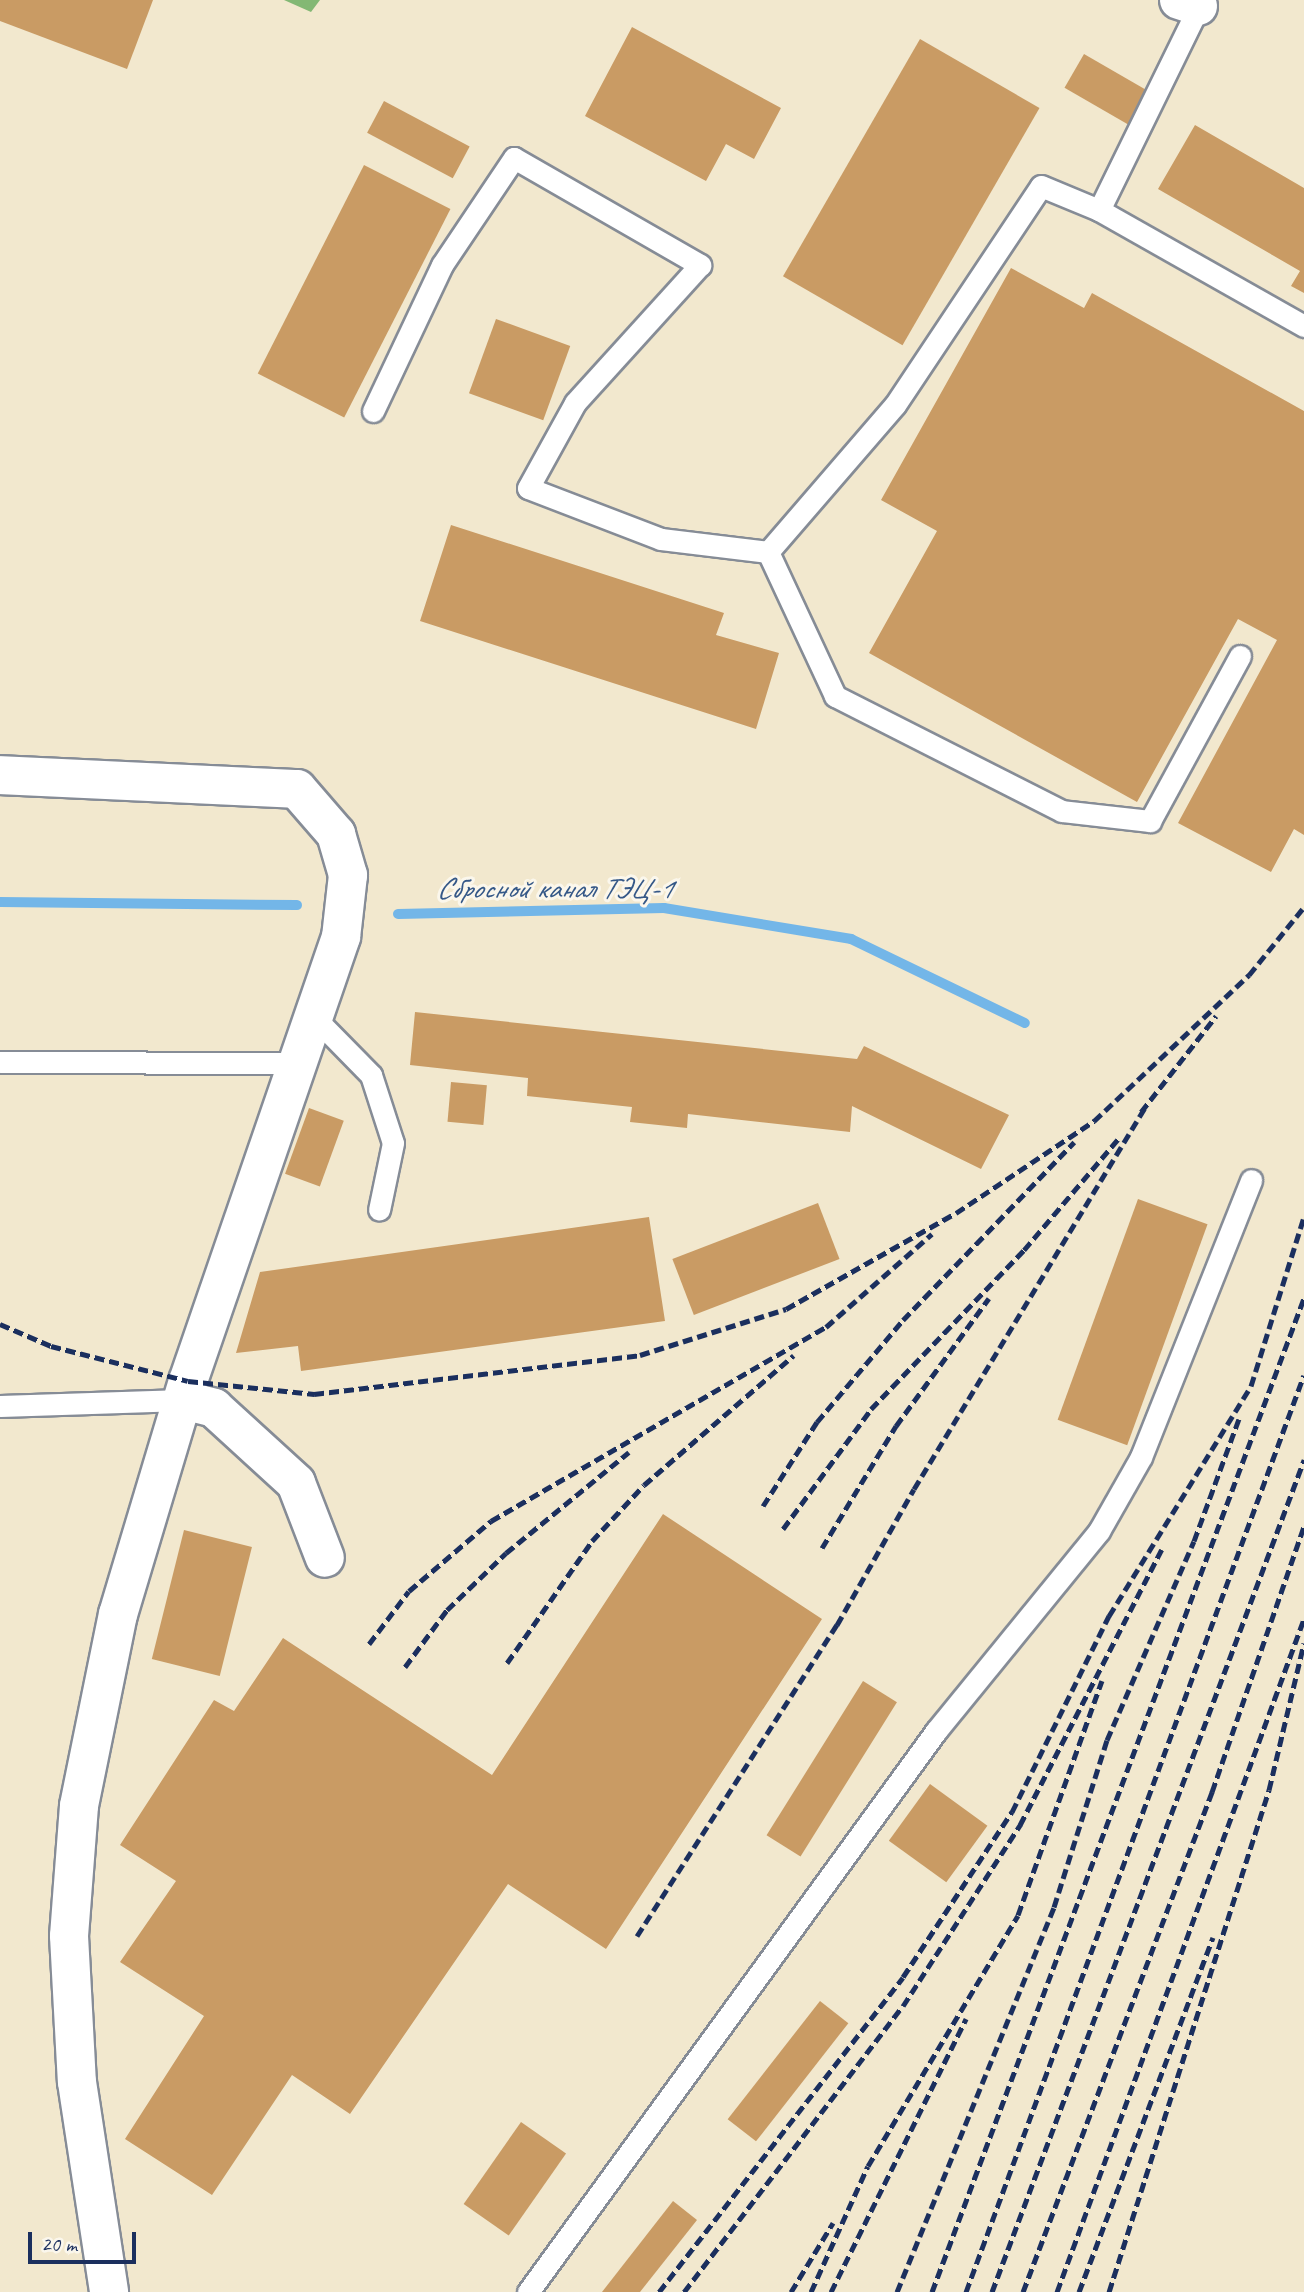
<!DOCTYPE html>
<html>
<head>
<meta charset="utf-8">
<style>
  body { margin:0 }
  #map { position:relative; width:1304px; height:2292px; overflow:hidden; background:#f2e8ce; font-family:Caveat,sans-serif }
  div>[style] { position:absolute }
  .forest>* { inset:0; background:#83b874 }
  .stream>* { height:10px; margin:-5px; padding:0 5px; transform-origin:5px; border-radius:5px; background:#73b6e8 }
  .building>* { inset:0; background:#c99b64; transform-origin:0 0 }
  .roads { filter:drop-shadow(2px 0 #868c96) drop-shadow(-2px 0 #868c96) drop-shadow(0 2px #868c96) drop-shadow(0 -2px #868c96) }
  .lane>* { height:21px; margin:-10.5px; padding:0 10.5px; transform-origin:10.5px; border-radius:10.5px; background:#fff }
  .street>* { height:38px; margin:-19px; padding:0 19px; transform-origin:19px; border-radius:19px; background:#fff }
  .secondary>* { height:38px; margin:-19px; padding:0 19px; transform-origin:19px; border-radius:19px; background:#fff }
  .rail>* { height:5px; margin-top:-2.5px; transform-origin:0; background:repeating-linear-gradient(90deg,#1b2f5e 0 10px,transparent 0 15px) }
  span { translate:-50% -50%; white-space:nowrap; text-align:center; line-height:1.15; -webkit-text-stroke:6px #fbf7ec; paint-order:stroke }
  .water-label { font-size:30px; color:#355887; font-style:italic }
  .scale { position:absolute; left:28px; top:2232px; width:108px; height:32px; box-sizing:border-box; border:4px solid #1b2f5e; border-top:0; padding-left:9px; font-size:21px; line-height:24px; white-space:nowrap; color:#1b2f5e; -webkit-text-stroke:5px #fbf7ec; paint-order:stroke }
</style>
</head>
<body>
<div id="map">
  <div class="forest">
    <div style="clip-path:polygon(284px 0,320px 0,311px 12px)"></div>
  </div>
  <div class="stream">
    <div style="left:0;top:902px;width:297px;rotate:0.6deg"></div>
    <div style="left:398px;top:914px;width:266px;rotate:-1.3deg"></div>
    <div style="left:664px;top:908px;width:190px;rotate:9.4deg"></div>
    <div style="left:851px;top:939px;width:193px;rotate:25.8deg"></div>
  </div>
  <div class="building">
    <div style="clip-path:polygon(0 0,153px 0,127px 69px,0 21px)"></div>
    <div style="clip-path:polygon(632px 27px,781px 108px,754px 159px,726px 144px,706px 181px,585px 116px)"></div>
    <div style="left:920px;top:39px;width:138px;height:274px;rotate:30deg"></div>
    <div style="left:1084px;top:54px;width:75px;height:39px;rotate:30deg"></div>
    <div style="left:384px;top:101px;width:97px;height:36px;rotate:28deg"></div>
    <div style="clip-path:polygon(1195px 125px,1304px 188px,1304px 293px,1291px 286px,1300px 271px,1158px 189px)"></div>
    <div style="left:364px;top:165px;width:97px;height:234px;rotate:27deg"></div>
    <div style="clip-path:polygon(1011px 268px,1084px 308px,1092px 293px,1304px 411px,1304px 835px,1294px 829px,1271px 872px,1178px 823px,1277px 640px,1238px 619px,1137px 802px,869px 653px,937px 531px,881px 500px)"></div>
    <div style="left:496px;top:319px;width:79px;height:79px;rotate:20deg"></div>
    <div style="clip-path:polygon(451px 525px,724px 613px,716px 635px,779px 653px,756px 729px,420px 621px)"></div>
    <div style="clip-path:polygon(415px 1012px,857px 1059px,864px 1046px,1009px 1115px,981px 1169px,852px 1106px,850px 1132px,688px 1114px,687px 1128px,630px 1122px,632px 1107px,527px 1096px,528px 1078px,410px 1065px)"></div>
    <div style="left:451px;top:1082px;width:36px;height:40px;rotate:5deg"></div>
    <div style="left:309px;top:1108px;width:37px;height:70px;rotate:20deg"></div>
    <div style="left:1138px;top:1199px;width:74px;height:235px;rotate:20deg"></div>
    <div style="left:818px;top:1203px;width:60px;height:156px;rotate:69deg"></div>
    <div style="clip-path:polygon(649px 1217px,665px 1321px,301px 1371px,298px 1346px,236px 1353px,260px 1272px)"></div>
    <div style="clip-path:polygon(663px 1514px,822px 1619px,606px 1949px,508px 1884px,350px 2114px,292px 2075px,212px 2195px,125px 2139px,204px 2016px,120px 1962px,176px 1881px,120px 1845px,214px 1700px,234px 1711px,283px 1638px,492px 1775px)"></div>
    <div style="left:184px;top:1530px;width:70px;height:133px;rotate:14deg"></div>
    <div style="left:863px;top:1681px;width:40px;height:182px;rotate:32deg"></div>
    <div style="left:930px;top:1784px;width:71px;height:70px;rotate:36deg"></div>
    <div style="left:820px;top:2001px;width:36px;height:150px;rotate:38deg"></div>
    <div style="left:521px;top:2122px;width:55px;height:100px;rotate:35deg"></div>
    <div style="clip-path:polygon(673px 2201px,697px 2220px,640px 2292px,602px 2292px)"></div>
  </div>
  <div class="roads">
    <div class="lane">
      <div style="left:1202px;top:0;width:234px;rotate:116.1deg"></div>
      <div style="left:1099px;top:210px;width:236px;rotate:29.5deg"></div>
      <div style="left:373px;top:411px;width:161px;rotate:-64.7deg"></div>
      <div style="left:442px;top:265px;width:129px;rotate:-56.1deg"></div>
      <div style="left:514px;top:158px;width:215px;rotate:29.9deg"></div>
      <div style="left:700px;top:265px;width:186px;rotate:132.2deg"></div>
      <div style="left:575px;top:403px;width:97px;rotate:118.9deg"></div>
      <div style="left:528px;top:488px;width:142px;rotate:21deg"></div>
      <div style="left:661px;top:539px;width:108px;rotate:6.9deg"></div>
      <div style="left:768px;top:552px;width:194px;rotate:-49.2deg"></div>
      <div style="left:895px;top:405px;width:263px;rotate:-56.3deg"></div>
      <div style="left:1041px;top:186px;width:63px;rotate:22.5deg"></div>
      <div style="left:768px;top:552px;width:159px;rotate:65deg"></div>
      <div style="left:835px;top:696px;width:254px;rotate:26.9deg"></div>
      <div style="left:1062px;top:811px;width:89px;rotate:6.5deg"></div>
      <div style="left:1150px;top:821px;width:188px;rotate:-61.4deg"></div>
      <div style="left:315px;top:1018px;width:80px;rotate:45.5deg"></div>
      <div style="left:371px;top:1075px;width:71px;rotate:72.1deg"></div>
      <div style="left:393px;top:1143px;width:68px;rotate:101.8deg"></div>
      <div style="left:0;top:1062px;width:297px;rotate:0.2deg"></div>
      <div style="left:0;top:1406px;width:183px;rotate:-1.9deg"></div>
      <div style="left:528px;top:2292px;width:694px;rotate:-53.97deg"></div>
      <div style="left:936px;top:1731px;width:258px;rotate:-50.8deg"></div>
      <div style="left:1099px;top:1531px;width:85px;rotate:-60.4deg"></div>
      <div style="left:1141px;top:1457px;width:298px;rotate:-68.3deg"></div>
    </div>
    <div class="street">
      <div style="left:1179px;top:0;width:20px;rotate:18deg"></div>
      <div style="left:183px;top:1400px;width:32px;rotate:14deg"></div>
      <div style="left:214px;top:1408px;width:111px;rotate:42.4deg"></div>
      <div style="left:296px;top:1483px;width:80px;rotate:68.9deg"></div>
    </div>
    <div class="secondary">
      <div style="left:0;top:775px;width:297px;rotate:2.7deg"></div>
      <div style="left:297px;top:789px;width:60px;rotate:49.1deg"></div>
      <div style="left:336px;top:834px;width:43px;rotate:73.7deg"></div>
      <div style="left:348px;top:875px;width:62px;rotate:96.4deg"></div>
      <div style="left:341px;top:937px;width:470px;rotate:109deg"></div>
      <div style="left:188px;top:1381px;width:243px;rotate:106.7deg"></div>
      <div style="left:118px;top:1614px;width:196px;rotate:101.5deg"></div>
      <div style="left:79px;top:1806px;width:130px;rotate:94.4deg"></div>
      <div style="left:69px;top:1936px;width:146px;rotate:86.9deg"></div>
      <div style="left:77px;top:2082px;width:212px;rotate:81.3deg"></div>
    </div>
  </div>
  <div class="rail">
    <div style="left:1141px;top:1112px;width:122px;rotate:-52deg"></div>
    <div style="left:0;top:1324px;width:56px;rotate:23.3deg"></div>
    <div style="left:51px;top:1346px;width:141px;rotate:14.3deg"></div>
    <div style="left:188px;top:1381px;width:127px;rotate:5.9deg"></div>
    <div style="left:314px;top:1394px;width:328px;rotate:-6.8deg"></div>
    <div style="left:640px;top:1355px;width:153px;rotate:-17.5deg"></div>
    <div style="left:786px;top:1309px;width:195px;rotate:-29.5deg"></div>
    <div style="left:956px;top:1213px;width:166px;rotate:-33.7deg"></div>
    <div style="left:1094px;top:1121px;width:213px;rotate:-43.3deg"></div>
    <div style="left:1249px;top:975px;width:87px;rotate:-51deg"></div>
    <div style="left:763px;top:1506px;width:100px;rotate:-57.3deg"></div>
    <div style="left:817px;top:1422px;width:133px;rotate:-49.9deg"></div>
    <div style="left:903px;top:1320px;width:247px;rotate:-46.1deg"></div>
    <div style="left:783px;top:1529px;width:149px;rotate:-53.7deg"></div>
    <div style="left:871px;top:1409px;width:221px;rotate:-46.1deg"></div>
    <div style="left:1024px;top:1250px;width:145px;rotate:-49.7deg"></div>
    <div style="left:822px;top:1548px;width:143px;rotate:-58.8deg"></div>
    <div style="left:896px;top:1426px;width:158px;rotate:-54deg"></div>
    <div style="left:369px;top:1644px;width:66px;rotate:-53deg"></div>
    <div style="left:409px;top:1591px;width:108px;rotate:-40.5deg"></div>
    <div style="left:491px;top:1521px;width:387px;rotate:-30.1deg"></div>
    <div style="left:826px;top:1327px;width:141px;rotate:-41.3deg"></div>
    <div style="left:507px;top:1663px;width:149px;rotate:-55.1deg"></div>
    <div style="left:592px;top:1541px;width:76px;rotate:-47.1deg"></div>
    <div style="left:644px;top:1485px;width:198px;rotate:-40.9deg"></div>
    <div style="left:405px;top:1667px;width:71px;rotate:-53.6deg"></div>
    <div style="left:447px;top:1610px;width:82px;rotate:-44deg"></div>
    <div style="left:506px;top:1553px;width:159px;rotate:-39.4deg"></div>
    <div style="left:637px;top:1936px;width:370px;rotate:-57.3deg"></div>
    <div style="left:837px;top:1625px;width:156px;rotate:-60.5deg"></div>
    <div style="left:914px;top:1489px;width:448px;rotate:-58.8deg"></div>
    <div style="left:659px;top:2292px;width:398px;rotate:-52.2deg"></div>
    <div style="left:903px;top:1977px;width:198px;rotate:-56.6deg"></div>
    <div style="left:1012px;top:1812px;width:219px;rotate:-63.7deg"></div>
    <div style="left:1109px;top:1616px;width:270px;rotate:-58.3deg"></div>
    <div style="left:1251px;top:1386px;width:177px;rotate:-72.6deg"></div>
    <div style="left:684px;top:2292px;width:360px;rotate:-52.6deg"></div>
    <div style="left:903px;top:2006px;width:216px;rotate:-57.1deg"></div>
    <div style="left:1020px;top:1825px;width:310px;rotate:-62.8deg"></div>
    <div style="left:791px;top:2292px;width:81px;rotate:-58.7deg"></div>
    <div style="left:811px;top:2292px;width:138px;rotate:-65.7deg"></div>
    <div style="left:868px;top:2166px;width:292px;rotate:-59.1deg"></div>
    <div style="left:1018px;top:1915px;width:249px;rotate:-70.3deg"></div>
    <div style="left:831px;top:2292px;width:305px;rotate:-63.7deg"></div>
    <div style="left:897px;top:2292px;width:416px;rotate:-67.8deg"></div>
    <div style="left:1054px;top:1907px;width:175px;rotate:-72.4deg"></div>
    <div style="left:1107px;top:1740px;width:217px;rotate:-66.4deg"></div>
    <div style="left:1194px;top:1541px;width:130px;rotate:-69.8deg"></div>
    <div style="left:932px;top:2292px;width:1061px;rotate:-69.48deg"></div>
    <div style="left:966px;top:2292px;width:977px;rotate:-69.77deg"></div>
    <div style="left:992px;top:2292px;width:889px;rotate:-69.44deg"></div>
    <div style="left:1023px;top:2292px;width:535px;rotate:-69.29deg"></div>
    <div style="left:1212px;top:1792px;width:281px;rotate:-70.9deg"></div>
    <div style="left:1057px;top:2292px;width:717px;rotate:-69.85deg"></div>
    <div style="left:1079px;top:2292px;width:379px;rotate:-69.3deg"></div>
    <div style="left:1109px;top:2292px;width:527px;rotate:-72.32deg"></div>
    <div style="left:1269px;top:1790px;width:151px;rotate:-76.6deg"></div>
  </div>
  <div class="water-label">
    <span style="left:554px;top:888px">Сбросной канал ТЭЦ-1</span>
  </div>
  <div class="scale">20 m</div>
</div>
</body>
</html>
